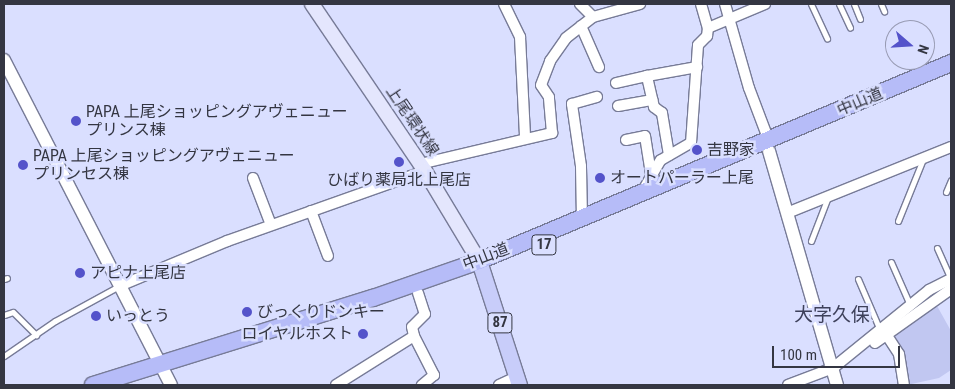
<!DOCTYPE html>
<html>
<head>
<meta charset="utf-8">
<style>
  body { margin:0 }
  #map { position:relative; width:955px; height:389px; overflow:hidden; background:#dadfff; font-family:"Roboto Condensed","Noto Sans JP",sans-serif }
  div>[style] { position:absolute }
  .green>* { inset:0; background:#c1c7f1 }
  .roads { filter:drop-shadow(1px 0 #777b97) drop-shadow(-1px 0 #777b97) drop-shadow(0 1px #777b97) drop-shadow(0 -1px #777b97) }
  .service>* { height:5px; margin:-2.5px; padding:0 2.5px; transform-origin:2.5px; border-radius:2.5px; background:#fff }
  .minor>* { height:10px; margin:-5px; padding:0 5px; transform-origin:5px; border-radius:5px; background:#fff }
  .tertiary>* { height:12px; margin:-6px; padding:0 6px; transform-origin:6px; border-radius:6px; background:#fff }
  .secondary>* { height:14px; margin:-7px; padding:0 7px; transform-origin:7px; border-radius:7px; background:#e4e6fd }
  .primary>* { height:15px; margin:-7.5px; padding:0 7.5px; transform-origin:7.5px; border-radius:7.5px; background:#c8cdfa }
  .trunk>* { height:16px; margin:-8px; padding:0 8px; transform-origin:8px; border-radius:8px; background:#b6bcf8 }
  .dots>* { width:14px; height:14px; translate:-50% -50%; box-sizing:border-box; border:2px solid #dadfff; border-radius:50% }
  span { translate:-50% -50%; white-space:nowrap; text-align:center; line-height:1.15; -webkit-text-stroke:5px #dadfff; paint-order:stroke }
  .shield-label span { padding:1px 4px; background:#dadfff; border:1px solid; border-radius:4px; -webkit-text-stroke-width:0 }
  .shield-label { font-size:15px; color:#343642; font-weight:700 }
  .street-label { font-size:16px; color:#343642 }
  .poi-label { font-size:16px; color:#343642 }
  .left { translate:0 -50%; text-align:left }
  .right { translate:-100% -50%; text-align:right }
  .quarter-label { font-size:19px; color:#3e415b }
  .frame { position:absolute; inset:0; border:5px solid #343642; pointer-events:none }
  .north { position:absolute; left:885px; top:20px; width:50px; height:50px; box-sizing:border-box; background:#dadfff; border:1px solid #989bb3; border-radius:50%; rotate:109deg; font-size:14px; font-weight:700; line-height:20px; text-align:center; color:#343642 }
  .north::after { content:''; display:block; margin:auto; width:18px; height:22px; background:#5453ca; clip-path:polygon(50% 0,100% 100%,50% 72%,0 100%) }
  .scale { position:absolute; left:772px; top:346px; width:128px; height:22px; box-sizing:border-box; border:2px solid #343642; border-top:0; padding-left:6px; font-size:15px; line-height:18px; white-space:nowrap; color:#343642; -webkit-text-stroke:4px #dadfff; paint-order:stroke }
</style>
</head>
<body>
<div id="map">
  <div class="green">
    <div style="clip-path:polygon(936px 304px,951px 331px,951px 370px,939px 378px,907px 385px,901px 350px,894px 334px)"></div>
  </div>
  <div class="roads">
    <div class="service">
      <div style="left:811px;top:4px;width:38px;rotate:65deg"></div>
      <div style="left:839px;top:4px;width:26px;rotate:65deg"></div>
      <div style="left:854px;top:4px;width:16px;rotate:68deg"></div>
      <div style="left:881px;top:4px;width:8px;rotate:67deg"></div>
      <div style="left:946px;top:192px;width:13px;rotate:-67deg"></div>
      <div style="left:898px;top:221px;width:67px;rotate:-68deg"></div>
      <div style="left:811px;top:241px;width:47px;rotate:-68.9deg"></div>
      <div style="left:937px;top:248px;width:34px;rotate:66deg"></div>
      <div style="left:891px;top:262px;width:47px;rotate:66.2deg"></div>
      <div style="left:4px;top:279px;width:3px;rotate:-18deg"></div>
      <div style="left:858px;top:279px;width:56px;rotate:66.7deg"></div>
      <div style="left:4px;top:315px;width:9px;rotate:-18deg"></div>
      <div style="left:13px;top:312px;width:33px;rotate:45deg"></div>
      <div style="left:4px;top:356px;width:62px;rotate:-34.5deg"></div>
      <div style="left:55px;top:321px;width:73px;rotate:-28.7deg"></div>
    </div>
    <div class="minor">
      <div style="left:504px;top:4px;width:37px;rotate:64deg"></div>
      <div style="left:520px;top:37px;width:100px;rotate:87.1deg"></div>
      <div style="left:580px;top:4px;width:18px;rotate:45deg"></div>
      <div style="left:701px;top:4px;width:25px;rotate:74deg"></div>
      <div style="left:725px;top:4px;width:87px;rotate:74.1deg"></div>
      <div style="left:749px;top:88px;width:57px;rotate:69.3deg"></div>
      <div style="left:581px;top:26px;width:45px;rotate:66.3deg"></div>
      <div style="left:616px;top:83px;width:32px;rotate:-13deg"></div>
      <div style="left:618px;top:106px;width:35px;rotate:-10deg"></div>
      <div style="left:626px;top:140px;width:19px;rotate:-12deg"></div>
      <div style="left:645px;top:136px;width:38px;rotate:81deg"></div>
      <div style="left:669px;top:155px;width:43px;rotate:-99.5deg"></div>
      <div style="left:662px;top:113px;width:10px;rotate:-143deg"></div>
      <div style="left:654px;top:107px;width:32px;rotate:-103deg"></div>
      <div style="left:647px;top:76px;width:51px;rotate:-10.2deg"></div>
      <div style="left:420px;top:164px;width:136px;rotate:-13.2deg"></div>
      <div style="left:552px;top:133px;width:36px;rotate:-95deg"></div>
      <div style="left:549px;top:97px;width:14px;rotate:-124deg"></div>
      <div style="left:541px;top:85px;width:26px;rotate:-69deg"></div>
      <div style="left:550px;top:61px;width:28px;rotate:-55deg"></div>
      <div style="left:566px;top:38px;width:34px;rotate:-38deg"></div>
      <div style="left:593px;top:17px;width:49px;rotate:-15.5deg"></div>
      <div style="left:253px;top:178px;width:50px;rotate:69deg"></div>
      <div style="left:641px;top:194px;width:39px;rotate:-60deg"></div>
      <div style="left:661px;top:160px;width:34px;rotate:-30deg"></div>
      <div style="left:691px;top:143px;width:98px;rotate:-85.9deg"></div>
      <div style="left:698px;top:45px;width:13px;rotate:-45deg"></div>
      <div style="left:707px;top:36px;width:8px;rotate:-83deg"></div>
      <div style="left:708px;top:28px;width:62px;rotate:-22.8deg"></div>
      <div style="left:311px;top:211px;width:48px;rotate:69.3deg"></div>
      <div style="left:787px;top:213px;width:177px;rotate:-21.9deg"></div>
      <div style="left:582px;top:219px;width:53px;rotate:-91.1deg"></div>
      <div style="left:581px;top:166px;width:63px;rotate:-98.3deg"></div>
      <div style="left:572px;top:104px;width:26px;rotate:-16deg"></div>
      <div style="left:122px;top:285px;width:114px;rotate:-22.7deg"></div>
      <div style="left:227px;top:241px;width:210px;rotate:-19.5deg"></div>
      <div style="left:418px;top:293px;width:22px;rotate:72deg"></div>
      <div style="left:425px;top:314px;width:18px;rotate:135deg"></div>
      <div style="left:412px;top:327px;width:9px;rotate:77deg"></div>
      <div style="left:414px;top:336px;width:44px;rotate:62.9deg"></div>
      <div style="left:434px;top:375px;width:16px;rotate:140deg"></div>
      <div style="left:886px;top:334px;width:24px;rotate:57deg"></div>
      <div style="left:899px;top:354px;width:31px;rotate:81deg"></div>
      <div style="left:875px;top:343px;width:93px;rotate:-35.4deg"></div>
      <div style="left:336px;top:385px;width:92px;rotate:-32.1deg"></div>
      <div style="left:499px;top:385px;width:19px;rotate:-25deg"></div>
      <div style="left:788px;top:385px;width:48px;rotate:-20.7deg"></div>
      <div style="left:833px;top:368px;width:124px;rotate:-39.1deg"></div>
      <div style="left:929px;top:290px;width:25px;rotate:-27deg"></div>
    </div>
    <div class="tertiary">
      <div style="left:4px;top:60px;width:365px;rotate:62.8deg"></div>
      <div style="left:769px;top:151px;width:244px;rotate:73.8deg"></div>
    </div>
    <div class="secondary">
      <div style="left:312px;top:4px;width:202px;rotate:55.9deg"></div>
      <div style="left:425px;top:171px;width:105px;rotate:59deg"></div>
    </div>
    <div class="primary">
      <div style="left:479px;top:261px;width:130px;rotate:72.1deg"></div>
    </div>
    <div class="trunk">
      <div style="left:93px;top:385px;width:293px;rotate:-17.3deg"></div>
      <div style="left:373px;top:298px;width:112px;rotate:-19.2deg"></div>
      <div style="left:479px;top:261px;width:512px;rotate:-22.76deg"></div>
    </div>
  </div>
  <div class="dots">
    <div style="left:76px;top:121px;background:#5453ca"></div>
    <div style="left:697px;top:150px;background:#5453ca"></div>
    <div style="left:399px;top:162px;background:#5453ca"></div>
    <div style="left:23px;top:165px;background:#5453ca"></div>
    <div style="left:600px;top:178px;background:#5453ca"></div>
    <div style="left:80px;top:273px;background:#5453ca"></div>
    <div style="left:247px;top:312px;background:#5453ca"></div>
    <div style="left:96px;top:316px;background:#5453ca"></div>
    <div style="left:363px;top:334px;background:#5453ca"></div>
  </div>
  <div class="shield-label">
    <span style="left:544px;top:245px">17</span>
    <span style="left:500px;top:323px">87</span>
  </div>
  <div class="street-label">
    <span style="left:860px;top:102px;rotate:-23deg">中山道</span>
    <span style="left:412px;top:121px;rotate:56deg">上尾環状線</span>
    <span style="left:486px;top:257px;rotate:-21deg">中山道</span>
  </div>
  <div class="poi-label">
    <span class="left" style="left:86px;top:121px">PAPA 上尾ショッピングアヴェニュー<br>プリンス棟</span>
    <span class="left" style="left:707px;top:150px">吉野家</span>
    <span class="left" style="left:33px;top:165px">PAPA 上尾ショッピングアヴェニュー<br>プリンセス棟</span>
    <span class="left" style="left:610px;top:178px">オートパーラー上尾</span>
    <span style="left:399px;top:180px">ひばり薬局北上尾店</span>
    <span class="left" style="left:90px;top:273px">アピナ上尾店</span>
    <span class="left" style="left:257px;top:312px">びっくりドンキー</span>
    <span class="left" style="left:106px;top:316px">いっとう</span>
    <span class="right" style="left:353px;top:334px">ロイヤルホスト</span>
  </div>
  <div class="quarter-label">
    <span style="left:832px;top:315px">大字久保</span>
  </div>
  <div class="frame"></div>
  <div class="north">N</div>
  <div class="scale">100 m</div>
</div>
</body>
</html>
